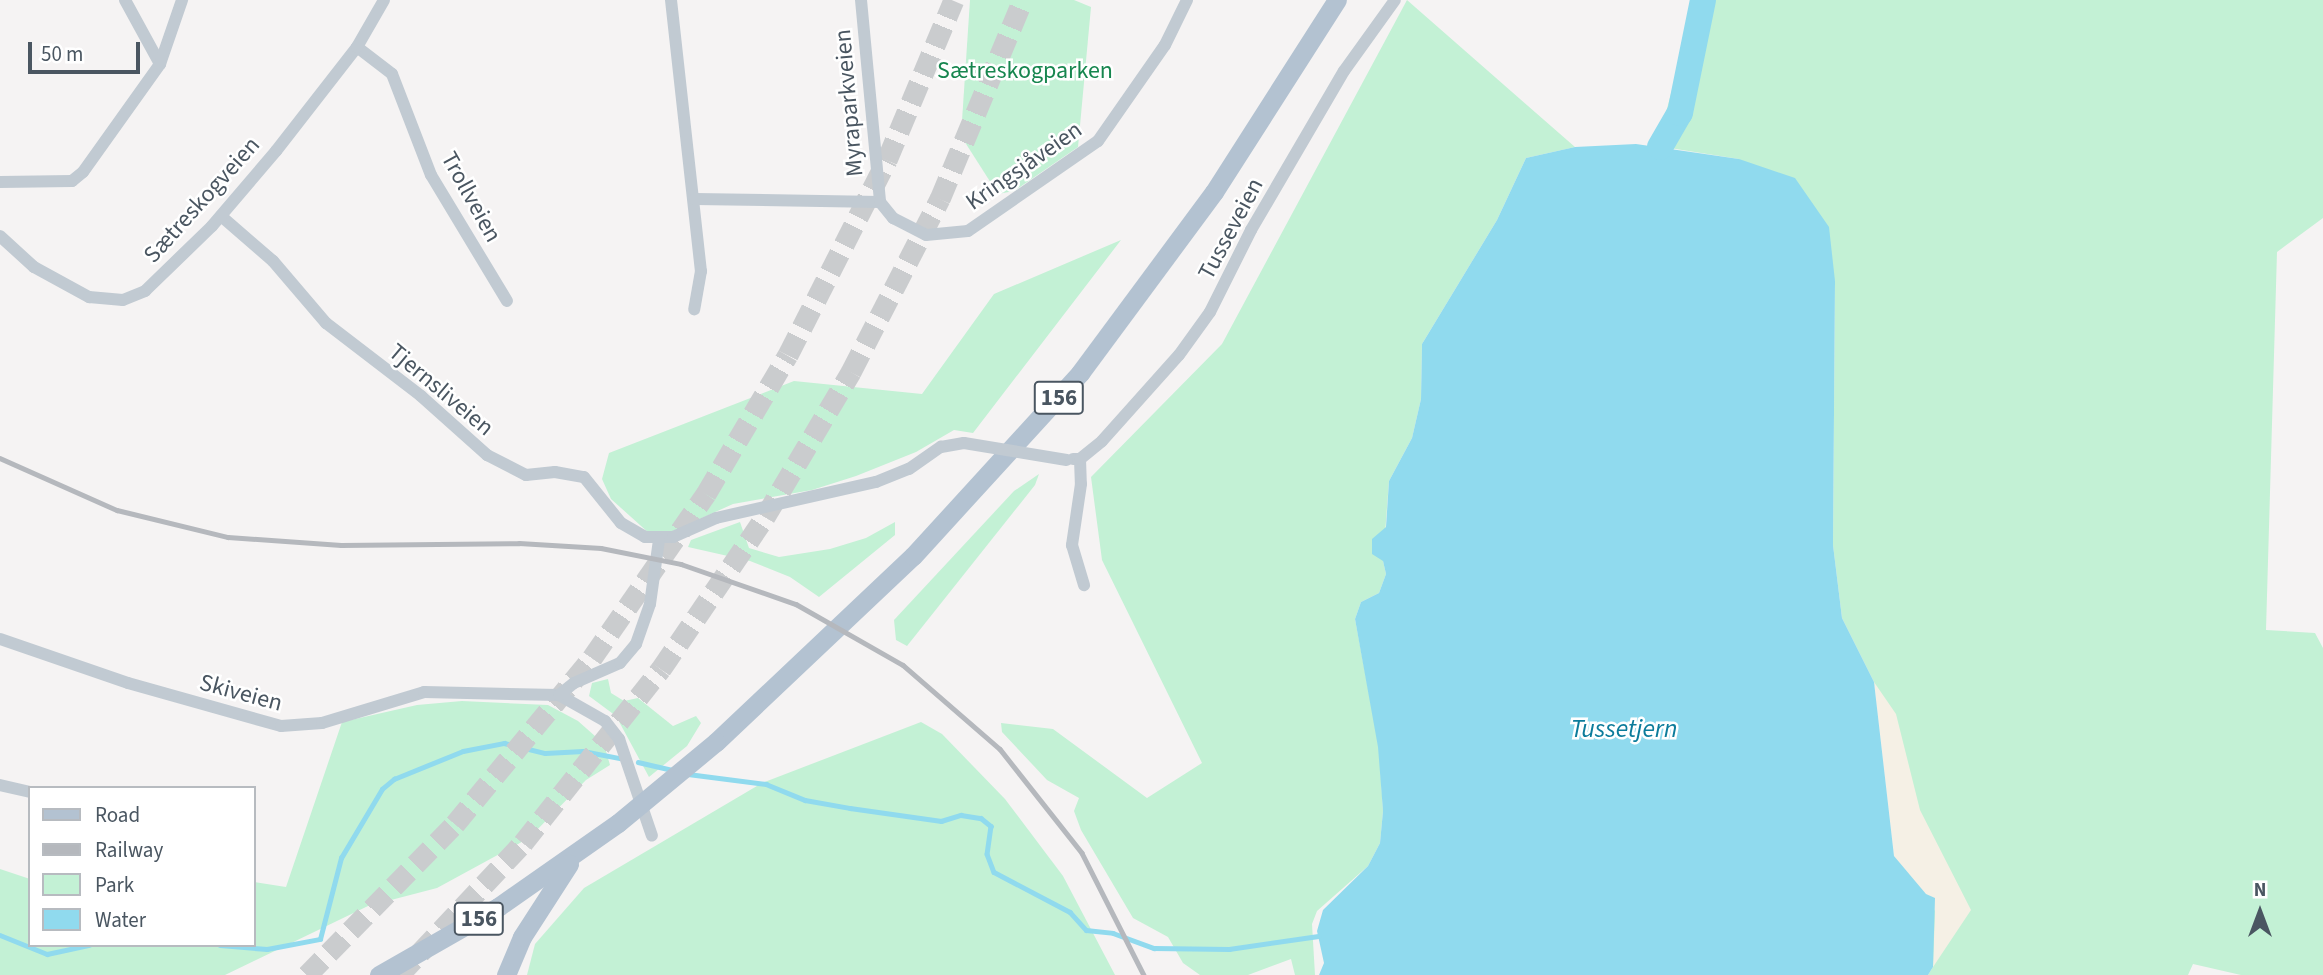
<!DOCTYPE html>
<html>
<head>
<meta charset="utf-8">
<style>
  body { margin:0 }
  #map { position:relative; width:2323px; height:975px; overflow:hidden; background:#f5f3f3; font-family:"Source Sans 3",sans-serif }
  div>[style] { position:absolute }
  .green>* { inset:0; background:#c3f1d5 }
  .sand>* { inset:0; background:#f5f0e5 }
  .water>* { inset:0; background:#90daee }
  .stream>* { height:4.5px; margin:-2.25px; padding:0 2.25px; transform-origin:2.25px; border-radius:2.25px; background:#90daee }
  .river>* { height:26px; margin:-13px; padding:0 13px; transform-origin:13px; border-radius:13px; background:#90daee }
  .motorway-tunnel>* { height:21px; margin-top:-10.5px; transform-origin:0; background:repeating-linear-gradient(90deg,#caccce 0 21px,transparent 0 31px) }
  .minor>* { height:12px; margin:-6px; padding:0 6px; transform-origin:6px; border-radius:6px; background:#c1cad2 }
  .primary>* { height:19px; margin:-9.5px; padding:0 9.5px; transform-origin:9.5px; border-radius:9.5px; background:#b3c2d1 }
  .rail>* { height:4.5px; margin:-2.25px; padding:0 2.25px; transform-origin:2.25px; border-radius:2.25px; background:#b5b8bd }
  .minor-bridge>* { height:12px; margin:-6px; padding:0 6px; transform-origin:6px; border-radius:6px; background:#c1cad2 }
  .primary-bridge>* { height:19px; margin:-9.5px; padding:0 9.5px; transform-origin:9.5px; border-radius:9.5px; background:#b3c2d1 }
  span { translate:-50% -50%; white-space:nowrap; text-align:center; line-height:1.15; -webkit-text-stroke:5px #fff; paint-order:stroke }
  .shield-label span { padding:2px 5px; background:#fff; border:2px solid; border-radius:5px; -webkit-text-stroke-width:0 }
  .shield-label { font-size:23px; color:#4a5661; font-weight:700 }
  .park-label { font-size:24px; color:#17864f }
  .street-label { font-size:24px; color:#4a5661 }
  .water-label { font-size:26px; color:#0c7c9b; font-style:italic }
  .legend { position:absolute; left:28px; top:786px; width:228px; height:161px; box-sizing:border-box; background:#fff; border:2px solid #b7bbc0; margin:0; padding:9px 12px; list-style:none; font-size:21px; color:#4a5661 }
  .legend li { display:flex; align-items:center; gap:14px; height:35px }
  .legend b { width:35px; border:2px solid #b7bbc0 }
  .north { position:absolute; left:2225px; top:877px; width:70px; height:70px; -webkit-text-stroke:5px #fff; paint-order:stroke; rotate:0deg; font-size:19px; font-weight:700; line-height:28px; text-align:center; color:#4a5661 }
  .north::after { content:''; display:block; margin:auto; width:24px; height:32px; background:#4a5661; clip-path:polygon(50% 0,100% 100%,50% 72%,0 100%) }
  .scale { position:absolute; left:28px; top:42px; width:112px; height:32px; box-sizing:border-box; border:4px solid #4a5661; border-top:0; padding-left:9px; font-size:21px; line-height:24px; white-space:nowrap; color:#4a5661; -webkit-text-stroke:5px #fff; paint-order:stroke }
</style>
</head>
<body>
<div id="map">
  <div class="green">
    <div style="clip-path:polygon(970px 0,1074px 0,1091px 7px,1078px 147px,1014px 191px,998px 194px,961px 136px)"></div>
    <div style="clip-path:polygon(1407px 0,1575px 147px,1526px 158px,1497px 220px,1422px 344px,1421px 399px,1412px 438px,1389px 481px,1383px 561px,1386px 574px,1379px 593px,1361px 602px,1355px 619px,1379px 747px,1383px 811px,1380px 843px,1368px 866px,1317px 911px,1312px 924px,1315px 975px,1295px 975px,1291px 959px,1248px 975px,1200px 975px,1183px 963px,1168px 937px,1133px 918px,1081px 830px,1074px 811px,1079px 798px,1047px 780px,1002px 732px,1001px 723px,1053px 729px,1147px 798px,1202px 763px,1102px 560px,1091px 477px,1222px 344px)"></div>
    <div style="clip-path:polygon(1696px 0,2323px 0,2323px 218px,2277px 252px,2266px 630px,2315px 633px,2323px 648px,2323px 975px,2241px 975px,2193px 964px,2188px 975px,1928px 975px,1933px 967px,1874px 682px,1842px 618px,1833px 545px,1835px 281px,1739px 159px,1657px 146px)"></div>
    <div style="clip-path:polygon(1121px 240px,973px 433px,954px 430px,916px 452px,856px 476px,812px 490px,733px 504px,673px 531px,650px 534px,611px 499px,602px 479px,609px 453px,794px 381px,922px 394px,994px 294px)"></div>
    <div style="clip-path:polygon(1039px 474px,1035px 485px,907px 646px,896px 640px,894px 620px,1014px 491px)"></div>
    <div style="clip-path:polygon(740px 522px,749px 548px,779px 557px,830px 549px,866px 538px,895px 522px,895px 535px,819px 597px,790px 577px,750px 561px,688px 547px,691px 540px)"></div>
    <div style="clip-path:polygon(608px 679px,611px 693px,624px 701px,638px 698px,673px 726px,696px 716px,701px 723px,687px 746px,649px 777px,616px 716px,589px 696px,592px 683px)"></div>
    <div style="clip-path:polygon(462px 701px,548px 705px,578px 721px,604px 744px,610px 765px,586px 780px,529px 838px,437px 888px,368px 906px,225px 975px,0 975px,0 869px,30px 879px,30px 945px,254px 945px,254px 882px,286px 887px,342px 722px,417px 705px)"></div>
    <div style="clip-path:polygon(921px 722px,942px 734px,1005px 799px,1063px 876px,1115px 975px,527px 975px,535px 944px,584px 888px,762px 783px)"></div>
  </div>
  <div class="sand">
    <div style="clip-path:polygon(1874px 682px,1896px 714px,1920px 810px,1971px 910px,1933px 967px,1935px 911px,1894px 856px)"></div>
  </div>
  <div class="water">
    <div style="clip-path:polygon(1636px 144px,1739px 159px,1795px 178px,1829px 227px,1835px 281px,1833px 545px,1842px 618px,1874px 682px,1894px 856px,1926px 894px,1935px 898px,1933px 967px,1928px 975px,1319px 975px,1324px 963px,1317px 931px,1323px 910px,1368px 866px,1380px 843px,1383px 811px,1378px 747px,1355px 619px,1361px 602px,1379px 593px,1386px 574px,1383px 561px,1372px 554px,1372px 539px,1386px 527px,1389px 481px,1412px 438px,1421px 399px,1422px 344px,1497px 220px,1526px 158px,1575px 147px)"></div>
  </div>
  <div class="stream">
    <div style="left:638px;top:762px;width:36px;rotate:13deg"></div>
    <div style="left:688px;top:774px;width:79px;rotate:7.3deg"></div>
    <div style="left:766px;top:784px;width:42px;rotate:22.3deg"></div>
    <div style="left:805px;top:800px;width:46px;rotate:10.1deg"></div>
    <div style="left:850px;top:808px;width:92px;rotate:8.1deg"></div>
    <div style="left:941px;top:821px;width:21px;rotate:-17deg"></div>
    <div style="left:961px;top:815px;width:20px;rotate:9deg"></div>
    <div style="left:981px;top:818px;width:13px;rotate:39deg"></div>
    <div style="left:991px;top:826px;width:28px;rotate:98deg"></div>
    <div style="left:987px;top:854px;width:19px;rotate:69deg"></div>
    <div style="left:994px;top:872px;width:86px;rotate:27.8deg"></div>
    <div style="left:1070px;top:912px;width:24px;rotate:48deg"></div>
    <div style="left:1086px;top:930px;width:27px;rotate:6deg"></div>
    <div style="left:1113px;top:933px;width:44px;rotate:20.1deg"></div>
    <div style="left:1154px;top:948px;width:75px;rotate:0.8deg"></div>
    <div style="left:1229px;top:949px;width:90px;rotate:-8.3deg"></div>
    <div style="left:0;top:935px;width:51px;rotate:22deg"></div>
    <div style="left:47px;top:954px;width:43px;rotate:-12.1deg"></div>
    <div style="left:220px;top:945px;width:47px;rotate:4.9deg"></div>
    <div style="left:267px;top:949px;width:54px;rotate:-10.7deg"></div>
    <div style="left:320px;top:939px;width:84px;rotate:-75.5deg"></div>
    <div style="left:341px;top:858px;width:80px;rotate:-59.3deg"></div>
    <div style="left:382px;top:789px;width:16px;rotate:-40deg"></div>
    <div style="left:394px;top:779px;width:74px;rotate:-22.1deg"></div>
    <div style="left:463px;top:751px;width:42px;rotate:-11deg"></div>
    <div style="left:504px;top:743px;width:42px;rotate:13.7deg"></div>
    <div style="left:545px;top:753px;width:38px;rotate:-3deg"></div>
    <div style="left:583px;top:751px;width:37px;rotate:11deg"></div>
  </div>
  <div class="river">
    <div style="left:1660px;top:147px;width:39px;rotate:-60deg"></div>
    <div style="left:1680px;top:113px;width:115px;rotate:-78.5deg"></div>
  </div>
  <div class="motorway-tunnel">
    <div style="left:307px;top:975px;width:211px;rotate:-45.6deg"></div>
    <div style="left:455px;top:824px;width:215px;rotate:-50.5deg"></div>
    <div style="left:592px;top:658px;width:200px;rotate:-55.2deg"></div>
    <div style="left:706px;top:494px;width:161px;rotate:-59.5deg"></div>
    <div style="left:788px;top:355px;width:219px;rotate:-63.1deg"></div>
    <div style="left:887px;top:160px;width:173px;rotate:-67.3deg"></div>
    <div style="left:399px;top:975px;width:181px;rotate:-46.8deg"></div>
    <div style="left:523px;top:843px;width:222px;rotate:-51.6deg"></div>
    <div style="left:661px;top:669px;width:184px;rotate:-55.6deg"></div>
    <div style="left:765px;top:517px;width:169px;rotate:-59.3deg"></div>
    <div style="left:851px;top:372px;width:195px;rotate:-62.8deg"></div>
    <div style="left:940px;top:199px;width:216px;rotate:-67.4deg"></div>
  </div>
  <div class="minor">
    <div style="left:125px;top:0;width:73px;rotate:61.3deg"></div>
    <div style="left:671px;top:0;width:273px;rotate:83.7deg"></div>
    <div style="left:701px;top:271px;width:39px;rotate:100deg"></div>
    <div style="left:861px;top:0;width:203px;rotate:84.6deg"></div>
    <div style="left:357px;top:47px;width:44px;rotate:37.6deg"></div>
    <div style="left:392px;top:74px;width:108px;rotate:68.9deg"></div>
    <div style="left:431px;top:175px;width:147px;rotate:58.9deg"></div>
    <div style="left:0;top:182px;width:72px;rotate:-0.8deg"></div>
    <div style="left:72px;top:181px;width:14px;rotate:-39deg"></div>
    <div style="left:83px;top:172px;width:133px;rotate:-54.5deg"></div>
    <div style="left:160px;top:64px;width:68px;rotate:-71deg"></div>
    <div style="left:695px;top:199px;width:185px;rotate:0.9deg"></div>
    <div style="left:880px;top:202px;width:21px;rotate:51deg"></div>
    <div style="left:893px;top:218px;width:37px;rotate:27deg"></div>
    <div style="left:926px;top:235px;width:42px;rotate:-5.4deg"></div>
    <div style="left:968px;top:231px;width:158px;rotate:-34.7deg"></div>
    <div style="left:1098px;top:141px;width:117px;rotate:-55.1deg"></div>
    <div style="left:1165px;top:45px;width:50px;rotate:-63.9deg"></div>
    <div style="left:221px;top:216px;width:69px;rotate:40.9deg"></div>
    <div style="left:273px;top:261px;width:82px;rotate:49.5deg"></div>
    <div style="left:326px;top:323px;width:120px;rotate:37.5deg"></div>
    <div style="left:421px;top:396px;width:89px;rotate:41.8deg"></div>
    <div style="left:487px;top:455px;width:44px;rotate:27.1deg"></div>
    <div style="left:526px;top:475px;width:29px;rotate:-6deg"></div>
    <div style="left:555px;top:472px;width:29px;rotate:10deg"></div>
    <div style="left:584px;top:477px;width:59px;rotate:51.2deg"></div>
    <div style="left:621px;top:523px;width:28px;rotate:30deg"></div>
    <div style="left:645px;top:537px;width:28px"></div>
    <div style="left:673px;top:537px;width:47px;rotate:-23.8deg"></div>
    <div style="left:716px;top:518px;width:164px;rotate:-12.7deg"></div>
    <div style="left:876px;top:482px;width:35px;rotate:-22deg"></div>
    <div style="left:909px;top:469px;width:39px;rotate:-35deg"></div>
    <div style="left:941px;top:447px;width:23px;rotate:-10deg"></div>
    <div style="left:0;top:236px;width:46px;rotate:42.4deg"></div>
    <div style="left:34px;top:267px;width:63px;rotate:28.6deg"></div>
    <div style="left:89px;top:297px;width:34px;rotate:5deg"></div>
    <div style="left:123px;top:300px;width:24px;rotate:-22deg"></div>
    <div style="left:145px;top:291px;width:93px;rotate:-44.1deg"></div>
    <div style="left:212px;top:226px;width:99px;rotate:-49.5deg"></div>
    <div style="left:276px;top:151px;width:132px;rotate:-52.1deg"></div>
    <div style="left:357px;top:47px;width:54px;rotate:-60.1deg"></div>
    <div style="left:1073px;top:459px;width:7px"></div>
    <div style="left:1080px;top:459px;width:25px;rotate:88deg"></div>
    <div style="left:1081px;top:484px;width:62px;rotate:98.4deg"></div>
    <div style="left:1072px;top:545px;width:42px;rotate:73.3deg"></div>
    <div style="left:1080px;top:459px;width:28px;rotate:-39deg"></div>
    <div style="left:1102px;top:441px;width:115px;rotate:-48.2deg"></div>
    <div style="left:1179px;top:355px;width:53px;rotate:-54.2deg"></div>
    <div style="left:1210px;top:312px;width:92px;rotate:-63.4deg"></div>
    <div style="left:1251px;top:230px;width:184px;rotate:-59.7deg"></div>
    <div style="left:1344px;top:71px;width:87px;rotate:-54.3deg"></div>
    <div style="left:0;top:639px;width:135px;rotate:19deg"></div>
    <div style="left:128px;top:683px;width:159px;rotate:15.7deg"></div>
    <div style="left:281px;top:726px;width:41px;rotate:-4.2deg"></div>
    <div style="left:322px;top:723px;width:107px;rotate:-16.9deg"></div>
    <div style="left:424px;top:692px;width:135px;rotate:1.3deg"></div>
    <div style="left:559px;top:695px;width:53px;rotate:29.5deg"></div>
    <div style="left:605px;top:721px;width:23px;rotate:52deg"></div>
    <div style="left:619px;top:739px;width:102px;rotate:71.2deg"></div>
    <div style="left:559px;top:695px;width:19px;rotate:-39deg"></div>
    <div style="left:574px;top:683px;width:50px;rotate:-23.5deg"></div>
    <div style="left:620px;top:663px;width:25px;rotate:-50deg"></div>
    <div style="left:636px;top:644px;width:42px;rotate:-70.7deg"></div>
    <div style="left:650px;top:604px;width:65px;rotate:-82deg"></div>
    <div style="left:0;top:785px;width:31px;rotate:13deg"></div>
  </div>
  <div class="primary">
    <div style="left:716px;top:742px;width:271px;rotate:-43.4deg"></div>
    <div style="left:913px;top:556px;width:248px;rotate:-47.6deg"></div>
    <div style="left:1080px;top:373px;width:225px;rotate:-53.5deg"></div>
    <div style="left:1214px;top:192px;width:228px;rotate:-57.4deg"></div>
    <div style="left:379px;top:975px;width:137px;rotate:-29.7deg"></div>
    <div style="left:498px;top:907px;width:146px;rotate:-35deg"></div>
    <div style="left:506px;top:975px;width:41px;rotate:-67.2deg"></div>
    <div style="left:522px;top:937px;width:87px;rotate:-57.2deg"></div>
  </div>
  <div class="rail">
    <div style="left:0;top:458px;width:128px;rotate:24deg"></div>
    <div style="left:117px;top:510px;width:114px;rotate:13.7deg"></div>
    <div style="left:228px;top:537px;width:113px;rotate:4deg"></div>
    <div style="left:341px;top:545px;width:178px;rotate:-0.6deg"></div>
    <div style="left:519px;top:543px;width:82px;rotate:3.5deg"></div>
    <div style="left:601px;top:548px;width:82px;rotate:11.3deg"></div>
    <div style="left:681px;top:564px;width:122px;rotate:19.2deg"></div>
    <div style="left:796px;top:604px;width:123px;rotate:29.7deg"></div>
    <div style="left:903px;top:665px;width:128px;rotate:40.9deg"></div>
    <div style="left:1000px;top:749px;width:132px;rotate:51.7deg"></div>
    <div style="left:1082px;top:853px;width:137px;rotate:63.1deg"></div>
  </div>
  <div class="minor-bridge">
    <div style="left:964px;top:443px;width:104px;rotate:9.4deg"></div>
  </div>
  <div class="primary-bridge">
    <div style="left:618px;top:823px;width:127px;rotate:-39.6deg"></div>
  </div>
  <div class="shield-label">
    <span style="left:1059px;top:398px">156</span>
    <span style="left:479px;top:919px">156</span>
  </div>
  <div class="park-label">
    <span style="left:1025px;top:71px">Sætreskogparken</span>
  </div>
  <div class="street-label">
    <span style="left:849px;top:103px;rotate:-95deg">Myraparkveien</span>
    <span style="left:1024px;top:166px;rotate:-35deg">Kringsjåveien</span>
    <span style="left:471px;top:197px;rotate:61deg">Trollveien</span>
    <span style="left:202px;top:200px;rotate:-48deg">Sætreskogveien</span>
    <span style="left:1231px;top:229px;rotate:-62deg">Tusseveien</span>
    <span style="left:441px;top:390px;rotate:40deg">Tjernsliveien</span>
    <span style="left:241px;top:693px;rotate:15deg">Skiveien</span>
  </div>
  <div class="water-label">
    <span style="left:1624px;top:729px">Tussetjern</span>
  </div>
  <ul class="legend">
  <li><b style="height:9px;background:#b3c2d1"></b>Road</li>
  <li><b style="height:9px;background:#b5b8bd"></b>Railway</li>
  <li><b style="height:19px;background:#c3f1d5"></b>Park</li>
  <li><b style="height:19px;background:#90daee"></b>Water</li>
  </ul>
  <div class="north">N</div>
  <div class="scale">50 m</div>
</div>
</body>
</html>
